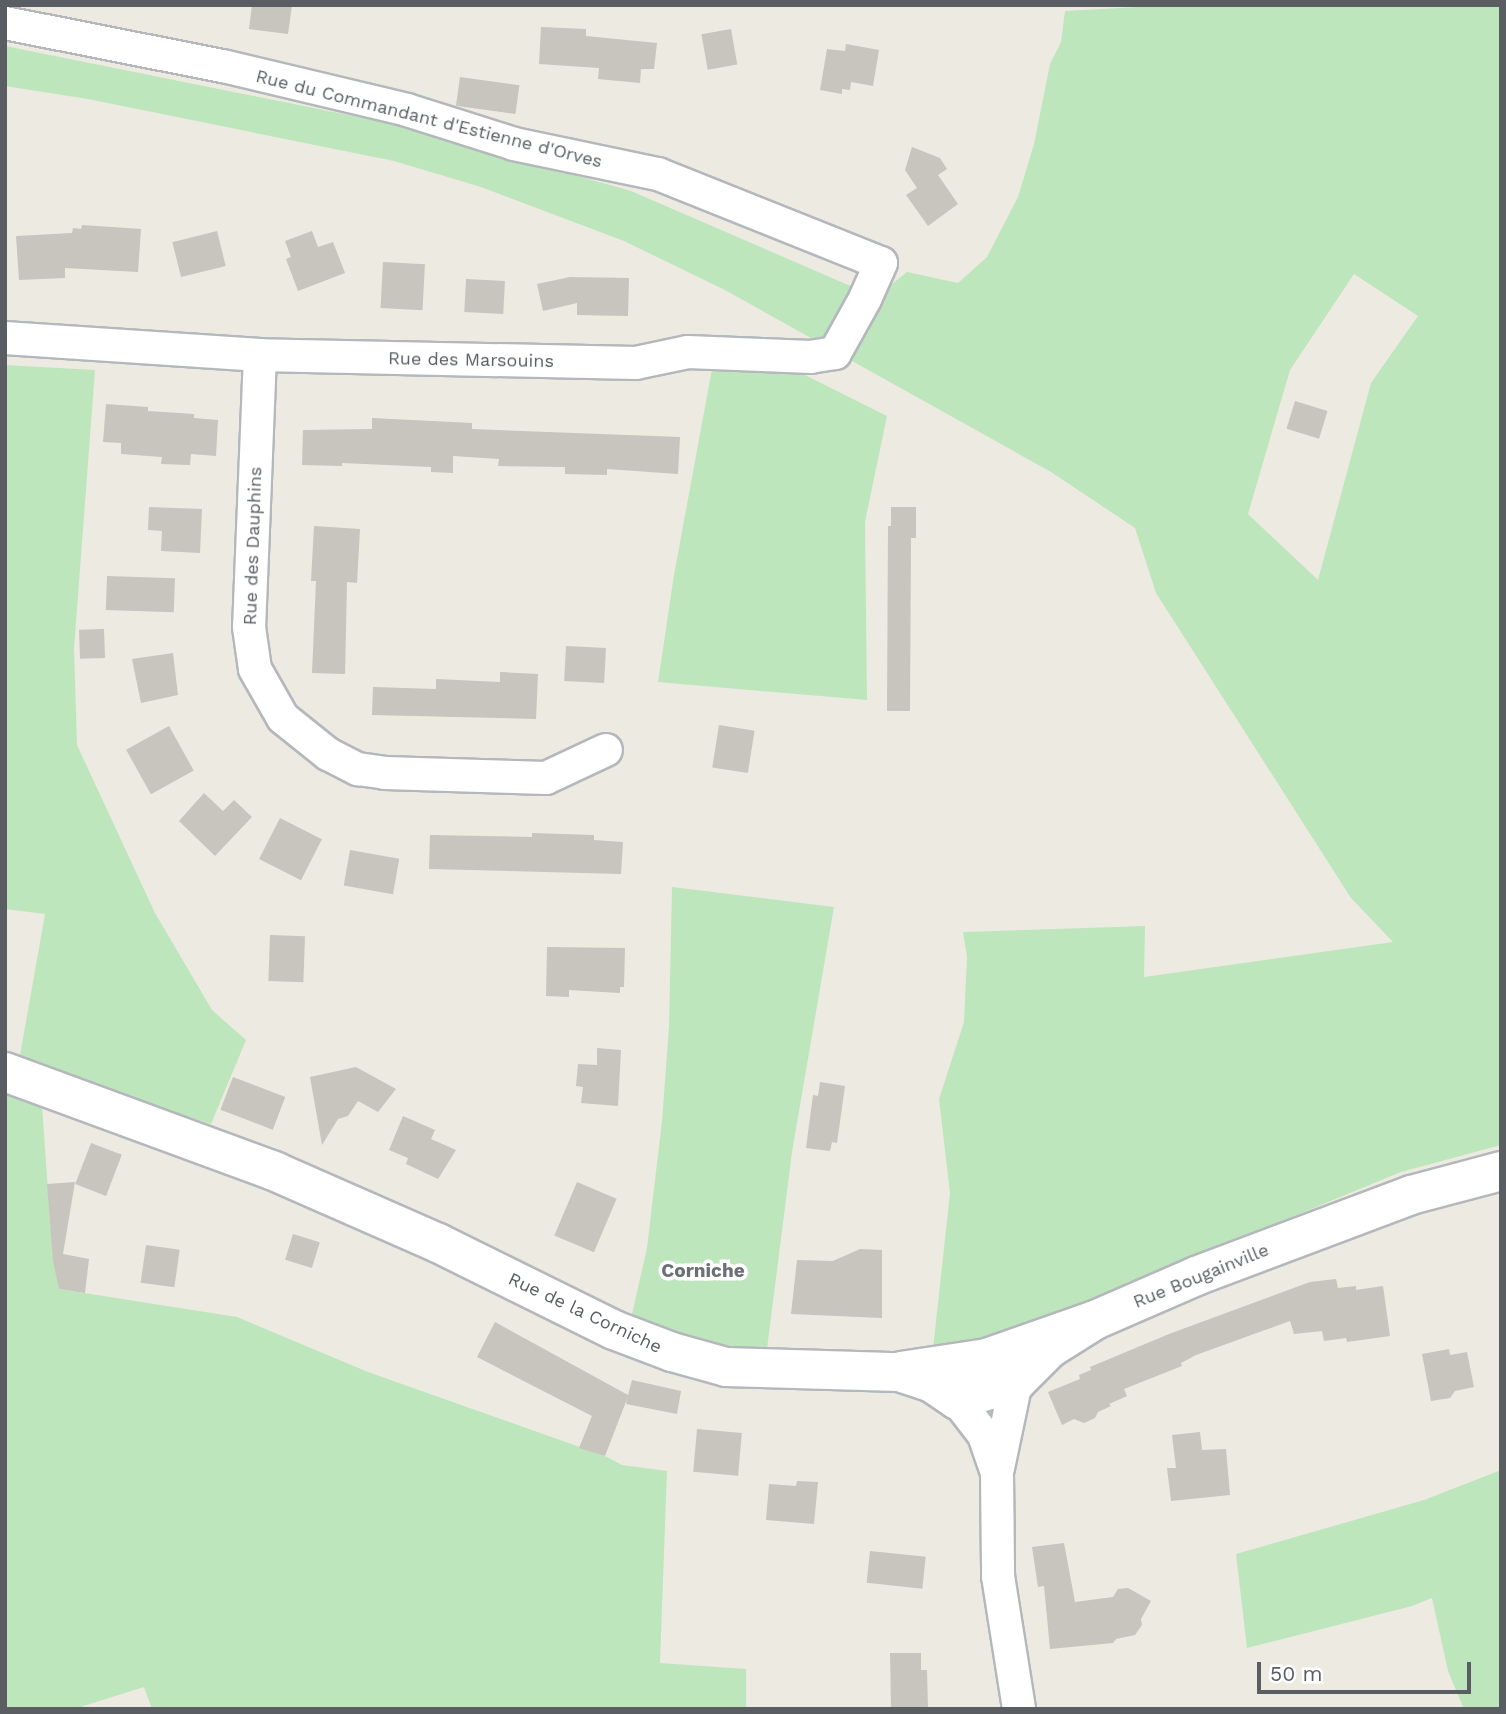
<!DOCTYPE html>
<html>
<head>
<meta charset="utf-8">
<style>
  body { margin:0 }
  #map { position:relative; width:1506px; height:1714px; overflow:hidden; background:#edeae1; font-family:"Work Sans",sans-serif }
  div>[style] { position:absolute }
  .green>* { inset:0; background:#bee6bc }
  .building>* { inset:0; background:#c8c4be; transform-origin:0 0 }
  .roads { filter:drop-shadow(2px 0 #b4b8bc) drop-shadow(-2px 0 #b4b8bc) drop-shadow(0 2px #b4b8bc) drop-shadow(0 -2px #b4b8bc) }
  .minor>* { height:32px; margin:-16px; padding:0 16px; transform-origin:16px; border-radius:16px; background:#fff }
  .tertiary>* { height:38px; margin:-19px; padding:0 19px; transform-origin:19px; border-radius:19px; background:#fff }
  span { translate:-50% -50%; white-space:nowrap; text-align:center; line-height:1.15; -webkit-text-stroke:7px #fff; paint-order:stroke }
  .street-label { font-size:18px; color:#5a5e63 }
  .neighbourhood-label { font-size:19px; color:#6b7075; font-weight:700 }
  .frame { position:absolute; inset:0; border:7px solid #5a5e63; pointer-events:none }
  .scale { position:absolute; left:1257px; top:1662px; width:214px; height:32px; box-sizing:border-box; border:4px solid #5a5e63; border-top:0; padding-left:9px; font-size:21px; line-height:24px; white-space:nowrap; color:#5a5e63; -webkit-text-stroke:5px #fff; paint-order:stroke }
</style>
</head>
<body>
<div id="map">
  <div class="green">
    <div style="clip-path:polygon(evenodd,1174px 5px,1501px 5px,1501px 1145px,1401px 1172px,1192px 1258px,1095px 1302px,1001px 1338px,933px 1349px,950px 1193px,939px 1099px,964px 1022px,967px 957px,963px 932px,1145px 926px,1144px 977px,1393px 942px,1351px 898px,1156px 593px,1135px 528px,1051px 472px,725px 290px,624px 241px,481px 187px,394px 161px,88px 99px,5px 86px,5px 46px,398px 125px,631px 191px,876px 297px,907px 272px,958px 283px,987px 257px,1018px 197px,1034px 144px,1050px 64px,1061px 42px,1065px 11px,1174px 5px,1354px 274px,1418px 316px,1371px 383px,1318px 580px,1248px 514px,1290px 370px,1354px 274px)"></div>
    <div style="clip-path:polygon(5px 365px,95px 370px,74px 649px,77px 745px,155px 913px,212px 1010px,246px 1040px,211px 1124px,19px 1061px,45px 914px,5px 909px)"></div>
    <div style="clip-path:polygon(712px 369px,801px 373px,887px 416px,865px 522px,867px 700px,658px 682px,674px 575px)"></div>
    <div style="clip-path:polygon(672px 887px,834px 907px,792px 1152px,767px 1349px,730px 1347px,685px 1339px,630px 1323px,647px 1248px,662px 1121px,669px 1027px)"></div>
    <div style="clip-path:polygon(5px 1093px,42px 1105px,50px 1220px,59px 1289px,237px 1317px,368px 1372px,605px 1456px,622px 1465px,667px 1471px,660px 1663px,746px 1669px,746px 1709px,152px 1709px,144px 1687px,74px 1709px,5px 1709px)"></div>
    <div style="clip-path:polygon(1501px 1470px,1501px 1709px,1464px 1709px,1448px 1671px,1432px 1598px,1412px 1606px,1247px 1648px,1236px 1554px,1424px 1500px)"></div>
  </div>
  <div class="building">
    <div style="clip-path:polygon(252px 5px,292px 5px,288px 34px,249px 29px)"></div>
    <div style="clip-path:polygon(541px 27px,586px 29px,586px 36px,657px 43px,654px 69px,641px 69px,640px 83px,598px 79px,599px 68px,539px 64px)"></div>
    <div style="left:731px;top:29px;width:36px;height:30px;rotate:80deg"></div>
    <div style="clip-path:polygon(846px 44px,879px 50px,873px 86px,851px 82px,850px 90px,842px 89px,842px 94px,820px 90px,827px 49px,845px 51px)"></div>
    <div style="left:460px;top:77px;width:60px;height:29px;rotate:8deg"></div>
    <div style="clip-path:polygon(912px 147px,940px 158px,947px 169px,938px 175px,958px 204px,928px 226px,906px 195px,917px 188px,905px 170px)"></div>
    <div style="clip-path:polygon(82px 225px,141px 229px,138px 272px,65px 268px,65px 278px,19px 280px,16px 236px,72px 233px,73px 228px,81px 229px)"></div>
    <div style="left:217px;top:231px;width:36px;height:46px;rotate:76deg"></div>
    <div style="clip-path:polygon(312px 231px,318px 247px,333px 242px,345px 273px,298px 291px,286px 259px,291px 257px,285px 241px)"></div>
    <div style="left:383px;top:262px;width:42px;height:46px;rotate:3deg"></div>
    <div style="clip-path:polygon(570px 277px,629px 278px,628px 316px,577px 315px,577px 303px,543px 311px,537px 284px)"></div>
    <div style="left:466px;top:279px;width:39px;height:33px;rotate:3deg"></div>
    <div style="left:1295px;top:401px;width:34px;height:29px;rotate:17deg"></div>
    <div style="clip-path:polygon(106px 404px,148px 407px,148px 411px,194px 414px,194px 418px,218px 420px,216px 456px,191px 454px,190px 465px,161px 464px,162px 457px,121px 454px,121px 443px,103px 442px)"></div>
    <div style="clip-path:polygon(372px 418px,472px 423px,472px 429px,680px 437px,678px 474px,607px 469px,607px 475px,565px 474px,565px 467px,498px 466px,499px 459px,453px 456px,453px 473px,431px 472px,431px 467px,342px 463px,342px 466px,302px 465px,303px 430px,372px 429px)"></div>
    <div style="clip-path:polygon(149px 507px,202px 509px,200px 553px,161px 551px,162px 531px,148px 530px)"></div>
    <div style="clip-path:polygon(891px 507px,916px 507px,916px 538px,911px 538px,910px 711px,887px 711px,888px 526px,891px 526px)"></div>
    <div style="clip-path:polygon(314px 526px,360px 529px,357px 583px,347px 582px,345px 674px,312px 673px,316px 581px,311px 581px)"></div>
    <div style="left:107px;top:576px;width:68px;height:34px;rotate:2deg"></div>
    <div style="left:104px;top:629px;width:29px;height:25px;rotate:88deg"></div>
    <div style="left:566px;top:646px;width:40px;height:35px;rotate:3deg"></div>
    <div style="clip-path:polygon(173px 653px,178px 695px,141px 703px,132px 659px)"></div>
    <div style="clip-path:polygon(500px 672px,538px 674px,536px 719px,372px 715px,373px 687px,436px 689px,436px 679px,500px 682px)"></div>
    <div style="left:719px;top:725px;width:36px;height:43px;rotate:9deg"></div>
    <div style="left:169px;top:726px;width:51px;height:49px;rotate:61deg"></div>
    <div style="clip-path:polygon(204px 793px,223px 811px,234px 800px,252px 817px,215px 856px,179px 821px)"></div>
    <div style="left:280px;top:818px;width:47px;height:46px;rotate:27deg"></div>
    <div style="clip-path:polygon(532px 833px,594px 835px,594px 840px,623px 842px,621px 874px,429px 869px,430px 835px,532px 837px)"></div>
    <div style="left:350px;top:850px;width:50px;height:36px;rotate:10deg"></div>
    <div style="left:270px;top:935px;width:35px;height:46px;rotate:2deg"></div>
    <div style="clip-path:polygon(547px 947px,625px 948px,624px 987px,620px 987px,620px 993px,569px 990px,569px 997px,546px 996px)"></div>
    <div style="clip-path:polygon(597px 1048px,621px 1050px,618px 1106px,581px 1103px,583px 1087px,576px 1086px,578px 1064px,597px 1065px)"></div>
    <div style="clip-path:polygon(356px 1067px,396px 1089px,378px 1112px,358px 1101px,348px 1116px,338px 1119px,322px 1145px,310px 1077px)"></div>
    <div style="left:233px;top:1077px;width:56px;height:35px;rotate:21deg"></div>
    <div style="clip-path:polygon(820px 1082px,845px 1086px,837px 1143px,832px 1142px,830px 1151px,806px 1148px,813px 1095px,818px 1096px)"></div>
    <div style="clip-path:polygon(403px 1116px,435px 1130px,431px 1139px,456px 1150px,438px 1179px,406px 1164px,408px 1158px,389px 1150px)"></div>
    <div style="left:91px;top:1143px;width:33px;height:44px;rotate:21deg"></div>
    <div style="clip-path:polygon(75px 1182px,63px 1254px,89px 1259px,85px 1293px,59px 1289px,53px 1261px,47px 1184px)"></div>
    <div style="left:577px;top:1182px;width:43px;height:58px;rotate:23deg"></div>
    <div style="left:293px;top:1234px;width:28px;height:27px;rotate:17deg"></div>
    <div style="left:146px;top:1245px;width:34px;height:38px;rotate:8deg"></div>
    <div style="clip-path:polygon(860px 1249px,882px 1250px,882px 1318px,791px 1314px,797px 1260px,833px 1261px)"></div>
    <div style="clip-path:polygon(1336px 1279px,1338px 1288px,1356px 1286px,1356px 1290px,1383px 1286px,1390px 1336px,1347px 1342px,1346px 1338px,1324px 1341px,1322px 1331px,1294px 1334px,1290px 1321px,1196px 1355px,1181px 1363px,1182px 1366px,1124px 1389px,1127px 1396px,1109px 1404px,1111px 1406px,1098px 1412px,1095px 1418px,1084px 1423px,1074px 1419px,1062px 1425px,1048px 1392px,1080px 1379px,1079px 1375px,1091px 1370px,1090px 1367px,1169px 1334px,1310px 1282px)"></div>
    <div style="clip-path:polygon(495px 1322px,628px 1395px,632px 1380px,681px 1391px,677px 1414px,626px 1404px,627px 1399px,605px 1456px,579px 1448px,592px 1416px,477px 1357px)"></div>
    <div style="clip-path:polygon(1449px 1349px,1450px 1355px,1467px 1352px,1474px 1387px,1455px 1391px,1450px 1398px,1431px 1401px,1422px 1354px)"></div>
    <div style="left:697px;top:1429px;width:45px;height:43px;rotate:5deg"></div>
    <div style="clip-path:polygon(1200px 1432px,1202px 1450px,1226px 1449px,1230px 1495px,1171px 1501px,1167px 1468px,1176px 1468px,1172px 1435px)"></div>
    <div style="clip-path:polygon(797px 1481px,818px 1482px,814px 1524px,766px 1520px,769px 1484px,796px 1486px)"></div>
    <div style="clip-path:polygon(1064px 1543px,1075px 1602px,1113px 1597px,1118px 1589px,1128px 1588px,1151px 1601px,1141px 1619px,1142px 1625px,1135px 1635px,1116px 1639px,1113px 1643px,1050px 1649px,1044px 1586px,1038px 1587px,1032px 1547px)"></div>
    <div style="left:870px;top:1551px;width:56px;height:32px;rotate:6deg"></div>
    <div style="clip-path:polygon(890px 1653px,921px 1653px,921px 1670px,927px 1670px,928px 1709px,891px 1709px)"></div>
  </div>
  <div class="roads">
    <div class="minor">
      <div style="left:5px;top:23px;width:222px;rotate:11.2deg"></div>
      <div style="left:223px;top:66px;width:189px;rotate:13.4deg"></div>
      <div style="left:407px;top:110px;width:112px;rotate:17.6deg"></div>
      <div style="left:514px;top:144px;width:147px;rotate:11.8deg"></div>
      <div style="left:658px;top:174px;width:240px;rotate:21.8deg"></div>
      <div style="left:881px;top:263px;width:39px;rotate:114deg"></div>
      <div style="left:865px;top:299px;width:62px;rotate:119.1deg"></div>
      <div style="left:835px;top:353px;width:24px;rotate:171deg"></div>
      <div style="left:811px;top:357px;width:123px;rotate:-177.7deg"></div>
      <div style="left:688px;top:352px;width:53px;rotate:168.1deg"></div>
      <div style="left:636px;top:363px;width:376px;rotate:-178.8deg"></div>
      <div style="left:260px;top:355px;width:256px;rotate:-176.2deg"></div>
      <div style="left:260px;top:355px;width:272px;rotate:92.3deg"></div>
      <div style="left:249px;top:627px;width:42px;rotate:81.9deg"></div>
      <div style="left:255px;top:669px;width:56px;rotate:60.3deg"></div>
      <div style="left:283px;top:718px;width:58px;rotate:38.7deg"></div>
      <div style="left:328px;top:754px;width:34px;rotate:27deg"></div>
      <div style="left:358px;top:769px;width:27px;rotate:8deg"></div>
      <div style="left:385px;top:773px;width:161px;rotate:1.8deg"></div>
      <div style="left:546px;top:778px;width:66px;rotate:-25deg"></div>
      <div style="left:967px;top:1383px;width:20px;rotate:120deg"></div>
      <div style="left:957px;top:1400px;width:44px;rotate:52.4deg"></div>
      <div style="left:984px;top:1435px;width:40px;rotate:71.1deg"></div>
      <div style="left:997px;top:1473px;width:103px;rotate:89.4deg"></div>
      <div style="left:998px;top:1576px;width:135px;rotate:81deg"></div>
      <div style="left:998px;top:1468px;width:88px;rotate:-78.2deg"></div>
    </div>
    <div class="tertiary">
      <div style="left:5px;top:1072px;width:287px;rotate:20.2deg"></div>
      <div style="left:274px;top:1171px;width:179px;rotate:23.7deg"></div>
      <div style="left:438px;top:1243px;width:196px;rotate:26.3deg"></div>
      <div style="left:614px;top:1330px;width:62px;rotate:20.8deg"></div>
      <div style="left:672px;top:1352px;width:56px;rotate:15.5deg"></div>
      <div style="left:726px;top:1367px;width:173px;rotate:1.7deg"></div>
      <div style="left:899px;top:1372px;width:35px;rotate:18deg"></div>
      <div style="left:932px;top:1383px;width:30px;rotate:34deg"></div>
      <div style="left:957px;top:1400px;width:62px;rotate:-17deg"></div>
      <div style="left:1016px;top:1382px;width:47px;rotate:-45deg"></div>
      <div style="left:1049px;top:1349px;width:54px;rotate:-32.2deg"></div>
      <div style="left:901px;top:1371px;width:87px;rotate:-8.6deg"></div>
      <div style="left:987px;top:1358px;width:114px;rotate:-19.4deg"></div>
      <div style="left:1095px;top:1320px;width:110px;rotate:-23.5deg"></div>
      <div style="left:1196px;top:1276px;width:230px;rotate:-20.6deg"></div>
      <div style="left:1411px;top:1195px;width:93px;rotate:-14.9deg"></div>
    </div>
  </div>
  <div class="street-label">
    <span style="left:429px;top:119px;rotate:14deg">Rue du Commandant d'Estienne d'Orves</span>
    <span style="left:471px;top:360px;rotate:1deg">Rue des Marsouins</span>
    <span style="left:253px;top:546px;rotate:-88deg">Rue des Dauphins</span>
    <span style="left:1201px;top:1276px;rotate:-22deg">Rue Bougainville</span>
    <span style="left:585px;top:1313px;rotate:25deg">Rue de la Corniche</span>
  </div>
  <div class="neighbourhood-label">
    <span style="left:703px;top:1271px">Corniche</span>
  </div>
  <div class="frame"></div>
  <div class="scale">50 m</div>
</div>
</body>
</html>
